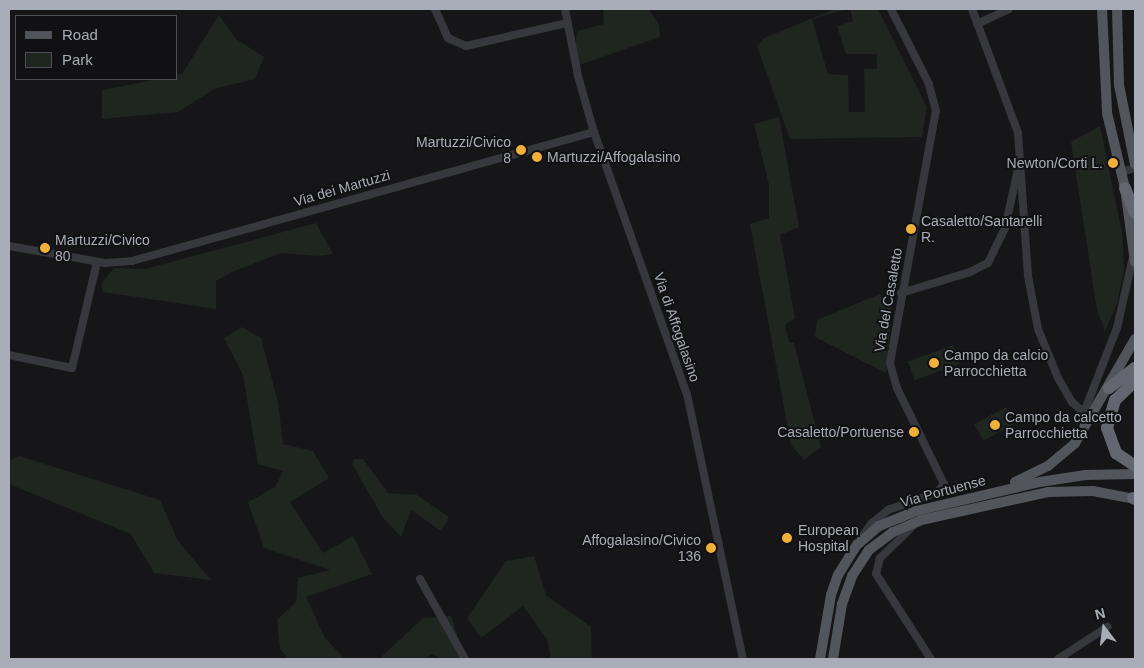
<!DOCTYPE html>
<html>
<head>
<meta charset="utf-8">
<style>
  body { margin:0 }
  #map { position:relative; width:1144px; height:668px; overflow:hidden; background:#161618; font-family:Helvetica,sans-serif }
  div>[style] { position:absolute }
  .green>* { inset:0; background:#1e261f; transform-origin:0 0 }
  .minor>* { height:8px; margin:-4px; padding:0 4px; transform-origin:4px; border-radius:4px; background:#37383d }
  .major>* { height:10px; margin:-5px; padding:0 5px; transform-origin:5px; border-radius:5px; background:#53555c }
  .highway>* { height:12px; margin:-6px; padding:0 6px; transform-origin:6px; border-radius:6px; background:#63666e }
  .dots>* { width:14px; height:14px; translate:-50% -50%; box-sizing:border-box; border:2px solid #111113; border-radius:50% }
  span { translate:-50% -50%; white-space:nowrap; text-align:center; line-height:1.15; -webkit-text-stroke:4px #111113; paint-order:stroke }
  .poi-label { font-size:14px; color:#a8adb8 }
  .right { translate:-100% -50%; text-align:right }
  .left { translate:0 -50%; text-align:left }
  .street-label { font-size:14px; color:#a8adb8 }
  .frame { position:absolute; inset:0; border:10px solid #a8adb8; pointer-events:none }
  .legend { position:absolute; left:15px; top:15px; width:162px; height:65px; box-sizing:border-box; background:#111113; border:1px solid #4d4f55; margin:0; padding:6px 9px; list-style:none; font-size:15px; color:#a8adb8 }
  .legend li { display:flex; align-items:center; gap:10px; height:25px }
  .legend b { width:25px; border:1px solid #4d4f55 }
  .north { position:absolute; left:1079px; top:603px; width:50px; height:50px; -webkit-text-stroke:4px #111113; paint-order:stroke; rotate:345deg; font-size:14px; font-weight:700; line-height:20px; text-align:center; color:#a8adb8 }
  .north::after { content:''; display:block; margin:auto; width:18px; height:22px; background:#a8adb8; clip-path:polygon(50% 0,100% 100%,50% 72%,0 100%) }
</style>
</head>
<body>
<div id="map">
  <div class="green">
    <div style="clip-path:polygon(603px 9px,649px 9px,659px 25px,660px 37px,579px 65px,575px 43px,577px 31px,604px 24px)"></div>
    <div style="clip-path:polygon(835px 9px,848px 9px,812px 19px,828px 74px,848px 75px,849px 112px,865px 112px,864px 69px,877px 69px,877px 54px,846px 54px,837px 26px,853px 21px,850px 9px,878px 9px,927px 107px,922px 137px,790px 139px,757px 46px,764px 38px)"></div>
    <div style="clip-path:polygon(219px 15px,236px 39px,264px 57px,255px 79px,214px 89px,178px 112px,102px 119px,102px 90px,159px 79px,176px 79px,176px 75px,182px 74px)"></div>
    <div style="clip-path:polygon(779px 117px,799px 227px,780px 235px,795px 318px,785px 325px,789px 342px,794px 343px,821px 447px,804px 460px,791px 445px,750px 224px,769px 218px,769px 185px,754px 124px)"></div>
    <div style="clip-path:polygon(1100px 126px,1122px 232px,1124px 270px,1117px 304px,1105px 331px,1097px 310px,1071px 142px)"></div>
    <div style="clip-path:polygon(316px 223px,333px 254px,319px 256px,281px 253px,232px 272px,216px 281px,216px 309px,103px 292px,101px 284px,114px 268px,145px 269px)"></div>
    <div style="clip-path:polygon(880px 294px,892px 308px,886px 373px,815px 337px,817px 320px)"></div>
    <div style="clip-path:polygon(242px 327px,261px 338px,278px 402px,283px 444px,313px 451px,329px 478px,290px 502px,323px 553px,353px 536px,372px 574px,306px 597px,325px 638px,345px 659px,289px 659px,280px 649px,277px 620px,296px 602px,298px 578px,330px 570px,264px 548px,248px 502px,275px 487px,283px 471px,258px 464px,243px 375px,224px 338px)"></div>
    <div style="left:953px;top:345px;width:20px;height:48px;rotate:70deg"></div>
    <div style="left:1006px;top:407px;width:19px;height:36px;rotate:62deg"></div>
    <div style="clip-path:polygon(19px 456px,160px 500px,178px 541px,211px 580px,154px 573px,131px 534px,9px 484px,9px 461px)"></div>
    <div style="clip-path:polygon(355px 459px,363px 459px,388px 493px,417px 495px,449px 517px,441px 531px,411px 510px,401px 537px,383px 518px,352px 464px)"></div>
    <div style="clip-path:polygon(534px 556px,546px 595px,591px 627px,592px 659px,551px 659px,547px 639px,523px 606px,481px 638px,467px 618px,506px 561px)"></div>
    <div style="clip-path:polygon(451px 616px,465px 659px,441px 659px,432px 654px,425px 659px,380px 658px,423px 618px)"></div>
  </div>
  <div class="minor">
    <div style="left:435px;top:9px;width:32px;rotate:66deg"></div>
    <div style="left:448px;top:38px;width:20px;rotate:24deg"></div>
    <div style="left:466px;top:46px;width:104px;rotate:-12.8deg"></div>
    <div style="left:565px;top:9px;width:68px;rotate:79deg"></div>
    <div style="left:578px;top:76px;width:58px;rotate:74.1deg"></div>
    <div style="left:594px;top:132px;width:278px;rotate:70.5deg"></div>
    <div style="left:687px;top:394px;width:271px;rotate:78.1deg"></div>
    <div style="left:972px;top:9px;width:132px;rotate:69.6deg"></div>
    <div style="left:1018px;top:133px;width:143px;rotate:86deg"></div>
    <div style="left:1028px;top:276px;width:54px;rotate:79.3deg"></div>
    <div style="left:1038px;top:329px;width:53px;rotate:67.8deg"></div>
    <div style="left:1058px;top:378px;width:28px;rotate:60deg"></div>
    <div style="left:1072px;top:402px;width:15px;rotate:42deg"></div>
    <div style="left:977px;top:24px;width:35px;rotate:-25deg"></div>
    <div style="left:1121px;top:172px;width:15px;rotate:-16deg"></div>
    <div style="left:9px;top:246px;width:97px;rotate:10deg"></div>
    <div style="left:105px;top:263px;width:27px;rotate:-4deg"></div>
    <div style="left:132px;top:261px;width:480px;rotate:-15.6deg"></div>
    <div style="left:901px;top:293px;width:72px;rotate:-16.9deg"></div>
    <div style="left:970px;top:272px;width:20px;rotate:-27deg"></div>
    <div style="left:988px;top:263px;width:39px;rotate:-64deg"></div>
    <div style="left:1005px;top:228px;width:65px;rotate:-77.5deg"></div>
    <div style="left:9px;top:355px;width:64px;rotate:11.7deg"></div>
    <div style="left:72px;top:368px;width:109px;rotate:-76.7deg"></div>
    <div style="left:1083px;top:415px;width:93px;rotate:-68.7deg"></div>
    <div style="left:1117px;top:328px;width:73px;rotate:-77.3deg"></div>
    <div style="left:912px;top:527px;width:45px;rotate:135.9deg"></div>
    <div style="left:880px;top:558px;width:16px;rotate:104deg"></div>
    <div style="left:876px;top:574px;width:101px;rotate:57.1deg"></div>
    <div style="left:861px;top:538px;width:19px;rotate:-54deg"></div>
    <div style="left:872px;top:523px;width:21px;rotate:-39deg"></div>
    <div style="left:888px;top:510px;width:53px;rotate:-19.8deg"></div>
    <div style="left:938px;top:492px;width:10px;rotate:-53deg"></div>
    <div style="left:944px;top:484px;width:107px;rotate:-116.1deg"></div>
    <div style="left:897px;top:388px;width:26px;rotate:-106deg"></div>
    <div style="left:890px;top:363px;width:256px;rotate:-79.7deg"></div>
    <div style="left:936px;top:111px;width:28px;rotate:-105deg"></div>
    <div style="left:929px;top:84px;width:84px;rotate:-116.9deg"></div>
    <div style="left:420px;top:579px;width:92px;rotate:60.6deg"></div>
    <div style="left:1058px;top:659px;width:59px;rotate:-33.1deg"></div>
  </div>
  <div class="major">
    <div style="left:1102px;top:9px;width:104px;rotate:87.2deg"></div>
    <div style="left:1107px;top:113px;width:77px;rotate:76.5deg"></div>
    <div style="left:1125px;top:188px;width:75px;rotate:82.3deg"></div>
    <div style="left:1117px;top:9px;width:76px;rotate:88.5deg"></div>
    <div style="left:1119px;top:85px;width:81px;rotate:78.6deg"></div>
    <div style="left:1015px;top:482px;width:37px;rotate:-26deg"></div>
    <div style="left:1048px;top:466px;width:35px;rotate:-40deg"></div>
    <div style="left:1075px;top:443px;width:120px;rotate:-60deg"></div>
    <div style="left:820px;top:659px;width:65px;rotate:-80.2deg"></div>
    <div style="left:831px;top:595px;width:21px;rotate:-71deg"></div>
    <div style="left:838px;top:575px;width:36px;rotate:-58deg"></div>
    <div style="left:857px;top:545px;width:29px;rotate:-41deg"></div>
    <div style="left:879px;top:526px;width:40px;rotate:-22deg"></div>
    <div style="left:916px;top:511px;width:127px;rotate:-13.2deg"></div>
    <div style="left:1040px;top:482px;width:46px;rotate:-8.8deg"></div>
    <div style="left:1085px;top:475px;width:50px;rotate:-1.1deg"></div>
    <div style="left:833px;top:659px;width:56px;rotate:-80.7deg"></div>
    <div style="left:842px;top:604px;width:30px;rotate:-70deg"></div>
    <div style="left:852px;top:576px;width:31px;rotate:-57deg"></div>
    <div style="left:869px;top:550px;width:30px;rotate:-37deg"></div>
    <div style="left:893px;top:532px;width:30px;rotate:-23deg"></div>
    <div style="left:921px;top:520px;width:130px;rotate:-12.4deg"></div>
    <div style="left:1048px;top:492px;width:45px;rotate:-1.3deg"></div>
    <div style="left:1093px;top:491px;width:43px;rotate:10.8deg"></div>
  </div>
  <div class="highway">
    <div style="left:1125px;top:188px;width:27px;rotate:68deg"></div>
    <div style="left:1135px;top:381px;width:28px;rotate:136deg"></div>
    <div style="left:1115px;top:400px;width:29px;rotate:106deg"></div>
    <div style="left:1107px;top:428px;width:27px;rotate:70deg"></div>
    <div style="left:1116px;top:453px;width:23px;rotate:34deg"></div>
    <div style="left:1109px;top:388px;width:33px;rotate:-38deg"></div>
    <div style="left:1133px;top:498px;width:2px;rotate:27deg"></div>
  </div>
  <div class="dots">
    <div style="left:521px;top:150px;background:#f2b134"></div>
    <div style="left:537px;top:157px;background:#f2b134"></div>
    <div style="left:1113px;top:163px;background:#f2b134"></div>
    <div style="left:911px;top:229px;background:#f2b134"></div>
    <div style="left:45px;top:248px;background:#f2b134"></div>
    <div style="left:934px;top:363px;background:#f2b134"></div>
    <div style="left:995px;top:425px;background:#f2b134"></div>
    <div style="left:914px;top:432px;background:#f2b134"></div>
    <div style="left:787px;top:538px;background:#f2b134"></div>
    <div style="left:711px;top:548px;background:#f2b134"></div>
  </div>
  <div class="poi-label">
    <span class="right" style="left:511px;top:150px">Martuzzi/Civico<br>8</span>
    <span class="left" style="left:547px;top:157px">Martuzzi/Affogalasino</span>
    <span class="right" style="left:1103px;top:163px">Newton/Corti L.</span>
    <span class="left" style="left:921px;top:229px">Casaletto/Santarelli<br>R.</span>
    <span class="left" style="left:55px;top:248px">Martuzzi/Civico<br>80</span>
    <span class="left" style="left:944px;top:363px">Campo da calcio<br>Parrocchietta</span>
    <span class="left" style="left:1005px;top:425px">Campo da calcetto<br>Parrocchietta</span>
    <span class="right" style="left:904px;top:432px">Casaletto/Portuense</span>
    <span class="left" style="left:798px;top:538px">European<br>Hospital</span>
    <span class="right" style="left:701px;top:548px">Affogalasino/Civico<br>136</span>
  </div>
  <div class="street-label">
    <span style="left:342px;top:188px;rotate:-16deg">Via dei Martuzzi</span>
    <span style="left:888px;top:300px;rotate:-80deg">Via del Casaletto</span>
    <span style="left:677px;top:327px;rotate:71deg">Via di Affogalasino</span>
    <span style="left:943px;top:491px;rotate:-15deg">Via Portuense</span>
  </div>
  <div class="frame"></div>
  <ul class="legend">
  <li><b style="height:6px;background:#53555c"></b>Road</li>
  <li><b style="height:14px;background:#1e261f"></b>Park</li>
  </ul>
  <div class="north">N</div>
</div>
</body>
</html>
